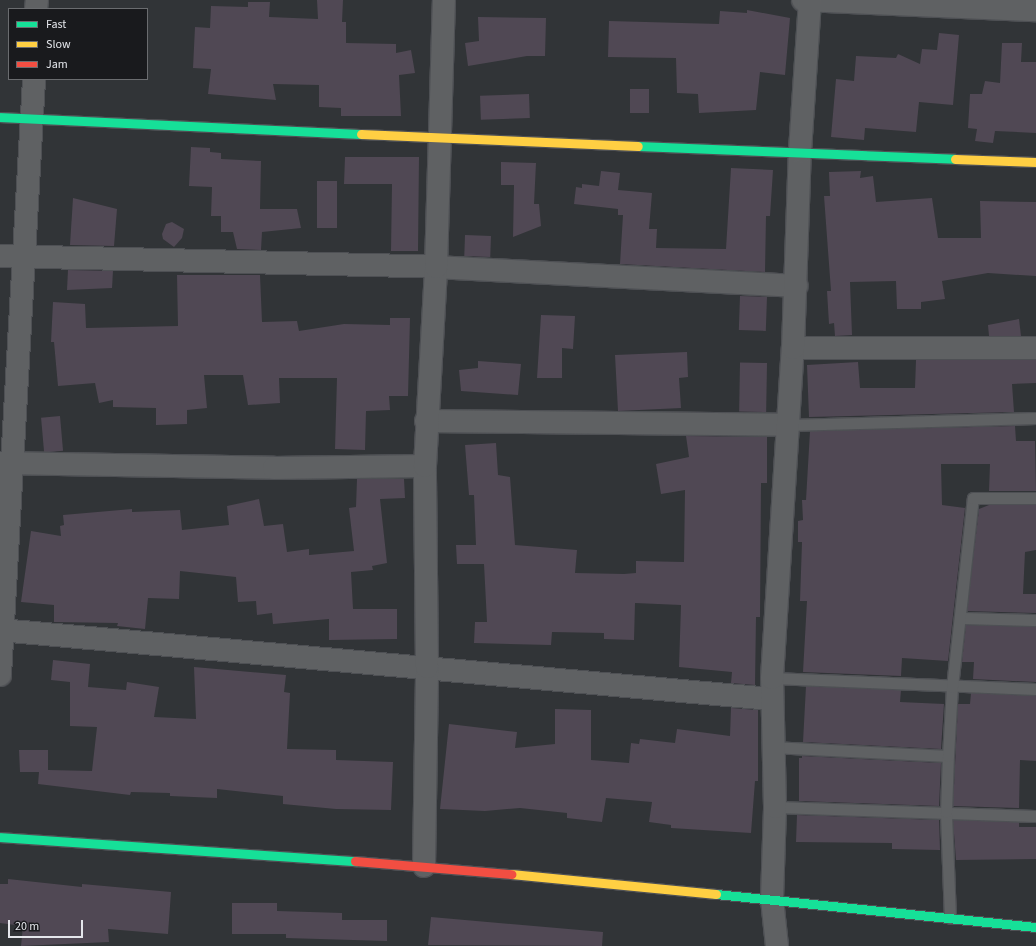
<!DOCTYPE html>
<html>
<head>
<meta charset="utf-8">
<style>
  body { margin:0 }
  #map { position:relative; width:1036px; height:946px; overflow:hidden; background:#313437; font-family:"Source Sans 3",sans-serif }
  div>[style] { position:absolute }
  .building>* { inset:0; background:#504854; transform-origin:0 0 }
  .roads { filter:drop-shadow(1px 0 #4e5054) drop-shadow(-1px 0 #4e5054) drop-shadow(0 1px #4e5054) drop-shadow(0 -1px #4e5054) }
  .lane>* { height:11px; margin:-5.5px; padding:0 5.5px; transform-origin:5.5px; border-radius:5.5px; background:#5f6163 }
  .street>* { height:22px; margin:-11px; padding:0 11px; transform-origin:11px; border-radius:11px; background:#5f6163 }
  .fast>* { height:9px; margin:-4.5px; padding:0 4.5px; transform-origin:4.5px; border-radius:4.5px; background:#16e098 }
  .slow>* { height:9px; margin:-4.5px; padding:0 4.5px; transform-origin:4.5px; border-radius:4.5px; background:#ffcf43 }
  .jam>* { height:9px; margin:-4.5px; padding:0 4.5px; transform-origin:4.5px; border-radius:4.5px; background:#f24e42 }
  span { translate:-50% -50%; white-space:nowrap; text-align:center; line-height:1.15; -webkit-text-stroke:3px #191a1d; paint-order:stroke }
  .legend { position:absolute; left:8px; top:8px; width:140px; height:72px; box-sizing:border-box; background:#191a1d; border:1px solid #6a6c6f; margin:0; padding:5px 7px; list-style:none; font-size:12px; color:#e4e6eb }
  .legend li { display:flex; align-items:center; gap:8px; height:20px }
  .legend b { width:20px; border:1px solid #6a6c6f }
  .scale { position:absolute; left:8px; top:920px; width:75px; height:18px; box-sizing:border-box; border:2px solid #e4e6eb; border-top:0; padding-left:5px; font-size:12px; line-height:14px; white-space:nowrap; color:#e4e6eb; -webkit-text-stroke:3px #191a1d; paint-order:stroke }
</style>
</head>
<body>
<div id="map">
  <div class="building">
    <div style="clip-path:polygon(317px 0,343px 0,342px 22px,346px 22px,346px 43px,396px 44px,396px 53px,411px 50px,415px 73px,399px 75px,401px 116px,341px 116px,341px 108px,319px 107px,319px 85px,273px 84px,276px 100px,208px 94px,211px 69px,193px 68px,195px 27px,210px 28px,211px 6px,248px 7px,248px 2px,270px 2px,269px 17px,318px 19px)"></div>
    <div style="clip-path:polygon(747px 10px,790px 18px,785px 75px,760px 72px,756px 110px,699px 113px,698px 94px,677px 93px,676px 58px,608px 57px,609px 21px,719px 24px,720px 11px,747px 13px)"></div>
    <div style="clip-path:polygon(478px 17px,546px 18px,545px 56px,527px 56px,468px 66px,465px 43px,479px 41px)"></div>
    <div style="clip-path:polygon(939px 33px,959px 35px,953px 105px,919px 102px,916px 132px,865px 128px,864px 140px,831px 137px,836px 79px,854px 81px,856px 56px,896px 58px,898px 54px,920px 64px,922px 49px,937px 50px)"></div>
    <div style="clip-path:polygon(1002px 43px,1022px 43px,1021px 62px,1036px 62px,1036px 133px,995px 131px,993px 143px,975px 141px,977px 129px,968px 128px,970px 94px,982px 94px,985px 81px,1000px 83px)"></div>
    <div style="left:649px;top:89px;width:24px;height:19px;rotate:90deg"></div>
    <div style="left:529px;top:94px;width:24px;height:49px;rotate:88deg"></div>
    <div style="clip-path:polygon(191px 147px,210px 148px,210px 152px,221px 153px,221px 159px,261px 161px,260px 209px,297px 209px,301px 228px,262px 232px,261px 250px,237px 249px,233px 232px,221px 232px,221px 216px,211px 216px,212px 187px,189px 186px)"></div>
    <div style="clip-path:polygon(345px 157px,419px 157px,418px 251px,391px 251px,392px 184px,344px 184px)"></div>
    <div style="clip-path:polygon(501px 162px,536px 163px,534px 204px,539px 204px,541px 226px,513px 237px,514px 185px,501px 185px)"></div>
    <div style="clip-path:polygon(731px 168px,773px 170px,770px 216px,766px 216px,765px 272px,620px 264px,623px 215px,618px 215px,618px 209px,574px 204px,576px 187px,582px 188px,582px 184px,599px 186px,601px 171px,620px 173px,618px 190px,652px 193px,649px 229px,657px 229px,656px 248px,726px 249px)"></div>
    <div style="clip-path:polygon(861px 171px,860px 178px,873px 176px,876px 202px,932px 198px,938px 238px,981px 238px,980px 201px,1036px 202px,1036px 276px,988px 273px,942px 281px,945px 299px,921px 302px,921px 309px,897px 309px,896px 281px,850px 282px,852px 335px,835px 336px,834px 323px,829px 324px,827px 291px,831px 291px,824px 196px,830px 196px,829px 172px)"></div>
    <div style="left:317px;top:181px;width:20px;height:47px"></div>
    <div style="clip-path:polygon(73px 198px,117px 209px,114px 246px,70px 245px)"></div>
    <div style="clip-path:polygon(172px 222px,184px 229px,182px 238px,174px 247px,163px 239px,162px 234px,166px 224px)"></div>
    <div style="left:465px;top:235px;width:26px;height:21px;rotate:2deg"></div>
    <div style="clip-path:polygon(68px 270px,113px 271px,112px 288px,67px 290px)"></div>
    <div style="clip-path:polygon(177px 275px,260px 275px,262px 322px,297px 321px,299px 331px,344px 324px,390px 325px,390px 318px,410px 318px,408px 396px,389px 396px,390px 410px,366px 411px,365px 450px,335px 449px,337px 378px,279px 378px,280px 403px,248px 405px,243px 375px,204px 375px,207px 408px,187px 410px,187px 424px,156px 425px,156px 408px,113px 407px,113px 400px,99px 403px,95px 383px,58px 386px,54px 342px,51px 342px,53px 302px,85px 304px,86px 328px,178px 326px)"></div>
    <div style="left:740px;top:296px;width:27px;height:34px;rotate:2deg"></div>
    <div style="clip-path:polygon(541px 315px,575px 316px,573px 349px,562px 348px,562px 378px,537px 378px)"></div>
    <div style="clip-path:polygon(1019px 319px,1021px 336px,989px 336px,988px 325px)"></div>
    <div style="clip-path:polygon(687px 352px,688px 377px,679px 378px,681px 408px,618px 411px,615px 355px)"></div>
    <div style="clip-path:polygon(916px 360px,1036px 360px,1036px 383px,1012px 384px,1014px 412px,809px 417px,807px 365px,858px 362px,860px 388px,915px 388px)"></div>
    <div style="clip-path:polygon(478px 361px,521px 364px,518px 395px,461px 391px,459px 370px,478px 368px)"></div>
    <div style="left:767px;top:363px;width:49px;height:27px;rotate:91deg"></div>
    <div style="left:60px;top:416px;width:35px;height:19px;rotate:85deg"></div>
    <div style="clip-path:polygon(1015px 426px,1016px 441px,1035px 441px,1036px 491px,989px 491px,990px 464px,941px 464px,942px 505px,965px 508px,948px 661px,902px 658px,901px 676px,803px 672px,807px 601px,800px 601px,802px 542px,798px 542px,798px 521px,803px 520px,802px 500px,806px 500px,810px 431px)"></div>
    <div style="clip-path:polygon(686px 436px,767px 437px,767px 483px,761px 483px,760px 617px,756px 617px,755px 685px,731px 683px,732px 672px,679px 667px,681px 605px,635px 603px,634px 640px,604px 639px,604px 633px,552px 632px,551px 645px,474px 643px,475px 622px,487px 622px,484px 564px,457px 564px,456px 545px,476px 545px,474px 495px,469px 495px,465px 445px,496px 443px,498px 475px,510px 477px,515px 545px,577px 550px,575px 573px,624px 574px,636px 573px,636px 561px,684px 562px,685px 490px,661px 494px,656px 464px,689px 457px)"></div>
    <div style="clip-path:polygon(357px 479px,404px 479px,405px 498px,380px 499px,387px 563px,372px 566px,373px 570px,351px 572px,353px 609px,397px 609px,397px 639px,329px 640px,329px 619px,273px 624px,272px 613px,257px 615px,256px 601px,238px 602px,236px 577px,180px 571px,179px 599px,148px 598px,145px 629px,117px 626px,118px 623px,54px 622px,54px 605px,21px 602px,31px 531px,61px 536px,60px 526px,64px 525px,63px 515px,132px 509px,132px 512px,180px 510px,182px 530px,229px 525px,227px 506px,259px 499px,264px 526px,283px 524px,287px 552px,309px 549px,309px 555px,354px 551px,349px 508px,356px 507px)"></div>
    <div style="clip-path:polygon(1036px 505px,1036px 550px,1025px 552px,1023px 594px,1036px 594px,1036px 613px,967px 611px,979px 509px,989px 505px)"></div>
    <div style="clip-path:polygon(966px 625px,1036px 627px,1036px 682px,973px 679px,974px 662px,962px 662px)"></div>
    <div style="clip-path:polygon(53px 660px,90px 664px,88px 687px,126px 690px,127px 682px,159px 687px,154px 717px,196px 719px,194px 667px,286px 675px,284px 692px,290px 693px,287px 749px,336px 750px,336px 760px,393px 762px,391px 810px,336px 809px,283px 804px,283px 796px,217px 789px,217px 798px,170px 796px,170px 793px,131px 792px,130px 795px,38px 784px,39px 772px,20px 772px,19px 750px,48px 750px,48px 770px,92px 771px,97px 727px,70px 726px,70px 682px,51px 680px)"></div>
    <div style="clip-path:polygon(806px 686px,901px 690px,900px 702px,944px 704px,941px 749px,803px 742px)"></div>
    <div style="clip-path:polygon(971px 693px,1036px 696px,1036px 761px,1020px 760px,1019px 808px,953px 806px,958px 704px,970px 704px)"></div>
    <div style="clip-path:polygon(731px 708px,758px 710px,758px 781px,755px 781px,751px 833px,671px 828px,671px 825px,649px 822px,652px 802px,606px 798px,602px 822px,567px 818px,567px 813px,520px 808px,485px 811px,440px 809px,449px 724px,517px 732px,515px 748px,555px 744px,555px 709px,591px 710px,591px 760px,629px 763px,631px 743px,639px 744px,640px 739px,675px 743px,677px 729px,730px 736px)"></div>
    <div style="clip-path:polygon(802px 756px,941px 763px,939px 806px,799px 801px,799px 758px,802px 758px)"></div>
    <div style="clip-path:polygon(797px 815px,939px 820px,940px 850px,892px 849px,892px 843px,796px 842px)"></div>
    <div style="clip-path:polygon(953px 820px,1019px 822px,1019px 827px,1036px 827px,1036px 859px,956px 860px)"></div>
    <div style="clip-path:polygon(8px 879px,82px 887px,82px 884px,171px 892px,168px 934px,108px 929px,109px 942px,21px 946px,23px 926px,0 923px,0 884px,8px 884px)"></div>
    <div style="clip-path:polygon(232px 903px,277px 903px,277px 911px,342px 913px,342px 920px,387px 920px,387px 941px,286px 938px,286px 934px,232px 934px)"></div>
    <div style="clip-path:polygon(431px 917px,603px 932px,602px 946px,428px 945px)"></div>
  </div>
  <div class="roads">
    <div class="lane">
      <div style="left:787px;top:425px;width:249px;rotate:-1.6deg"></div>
      <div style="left:960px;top:618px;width:76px;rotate:1.5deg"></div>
      <div style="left:772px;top:678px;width:264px;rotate:2.4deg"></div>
      <div style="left:772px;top:747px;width:176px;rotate:2.9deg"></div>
      <div style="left:775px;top:807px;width:261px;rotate:2deg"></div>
      <div style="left:950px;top:918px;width:106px;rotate:-92.2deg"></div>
      <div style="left:946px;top:812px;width:56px;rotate:-88deg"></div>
      <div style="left:948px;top:756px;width:69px;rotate:-86.7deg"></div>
      <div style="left:952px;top:687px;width:190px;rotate:-83.7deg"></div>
      <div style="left:973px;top:498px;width:63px"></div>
    </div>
    <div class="street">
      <div style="left:803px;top:0;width:233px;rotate:2.5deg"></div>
      <div style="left:36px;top:9px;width:9px;rotate:-84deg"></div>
      <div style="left:0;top:256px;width:436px;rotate:1.4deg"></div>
      <div style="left:436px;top:267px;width:361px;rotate:3deg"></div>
      <div style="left:793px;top:348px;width:243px"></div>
      <div style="left:426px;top:421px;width:361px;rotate:0.6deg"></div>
      <div style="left:0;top:463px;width:274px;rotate:1deg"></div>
      <div style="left:274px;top:468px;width:151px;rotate:-0.8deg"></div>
      <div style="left:0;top:630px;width:775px;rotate:5.11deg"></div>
      <div style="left:0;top:675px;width:597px;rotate:-86.73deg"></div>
      <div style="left:424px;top:866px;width:199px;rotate:-89.1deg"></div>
      <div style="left:427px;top:667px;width:201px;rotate:-90.6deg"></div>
      <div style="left:425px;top:466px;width:199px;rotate:-86.8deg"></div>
      <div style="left:436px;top:267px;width:267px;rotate:-88.3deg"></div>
      <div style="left:777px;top:946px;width:47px;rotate:-96.1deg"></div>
      <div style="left:772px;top:899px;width:92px;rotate:-88.1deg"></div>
      <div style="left:775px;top:807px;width:129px;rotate:-91.3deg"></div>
      <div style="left:772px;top:678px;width:331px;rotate:-86.4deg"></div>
      <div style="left:793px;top:348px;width:197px;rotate:-88deg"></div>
      <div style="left:800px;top:151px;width:151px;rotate:-86.2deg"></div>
    </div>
    <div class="fast">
      <div style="left:0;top:117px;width:361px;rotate:2.7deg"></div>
      <div style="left:638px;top:146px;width:317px;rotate:2.3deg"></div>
      <div style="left:0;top:837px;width:356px;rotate:3.9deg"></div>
      <div style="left:716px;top:894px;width:322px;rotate:5.9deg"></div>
    </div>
    <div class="slow">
      <div style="left:361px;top:134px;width:277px;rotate:2.5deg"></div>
      <div style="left:955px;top:159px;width:81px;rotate:2.1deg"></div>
      <div style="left:511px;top:874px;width:206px;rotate:5.6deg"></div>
    </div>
    <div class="jam">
      <div style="left:355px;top:861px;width:157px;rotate:4.8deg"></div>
    </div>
  </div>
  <ul class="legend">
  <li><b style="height:5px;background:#16e098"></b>Fast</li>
  <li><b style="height:5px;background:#ffcf43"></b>Slow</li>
  <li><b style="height:5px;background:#f24e42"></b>Jam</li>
  </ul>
  <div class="scale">20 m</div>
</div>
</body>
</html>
